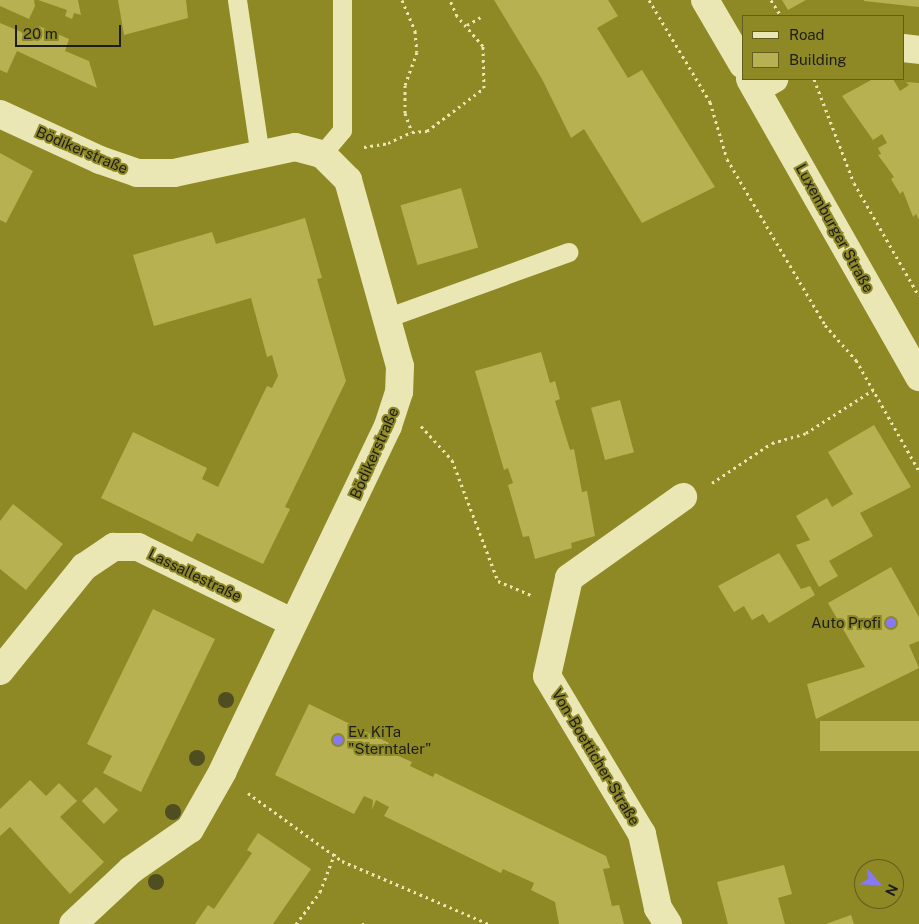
<!DOCTYPE html>
<html>
<head>
<meta charset="utf-8">
<style>
  body { margin:0 }
  #map { position:relative; width:919px; height:924px; overflow:hidden; background:#8e8925; font-family:"Public Sans",sans-serif }
  div>[style] { position:absolute }
  .building>* { inset:0; background:#b7b151; transform-origin:0 0 }
  .path>* { height:3px; margin-top:-1.5px; transform-origin:0; background:repeating-linear-gradient(90deg,#ebe7b5 0 2.5px,transparent 0 6.5px) }
  .service>* { height:19px; margin:-9.5px; padding:0 9.5px; transform-origin:9.5px; border-radius:9.5px; background:#ebe7b5 }
  .minor>* { height:28px; margin:-14px; padding:0 14px; transform-origin:14px; border-radius:14px; background:#ebe7b5 }
  .tertiary>* { height:28px; margin:-14px; padding:0 14px; transform-origin:14px; border-radius:14px; background:#ebe7b5 }
  .trees>* { width:16px; height:16px; margin:-8px; border-radius:50%; background:#504d20 }
  .dots>* { width:14px; height:14px; translate:-50% -50%; box-sizing:border-box; border:2px solid #8e8925; border-radius:50% }
  span { translate:-50% -50%; white-space:nowrap; text-align:center; line-height:1.15; -webkit-text-stroke:4px #8e8925; paint-order:stroke }
  .street-label { font-size:15px; color:#1d1d1d }
  .poi-label { font-size:15px; color:#1d1d1d }
  .right { translate:-100% -50%; text-align:right }
  .left { translate:0 -50%; text-align:left }
  .legend { position:absolute; left:742px; top:15px; width:162px; height:65px; box-sizing:border-box; background:#8e8925; border:1px solid #615e22; margin:0; padding:6px 9px; list-style:none; font-size:15px; color:#1d1d1d }
  .legend li { display:flex; align-items:center; gap:10px; height:25px }
  .legend b { width:25px; border:1px solid #615e22 }
  .north { position:absolute; left:854px; top:859px; width:50px; height:50px; box-sizing:border-box; background:#8e8925; border:1px solid #615e22; border-radius:50%; rotate:116deg; font-size:14px; font-weight:700; line-height:20px; text-align:center; color:#1d1d1d }
  .north::after { content:''; display:block; margin:auto; width:18px; height:22px; background:#8579f5; clip-path:polygon(50% 0,100% 100%,50% 72%,0 100%) }
  .scale { position:absolute; left:15px; top:25px; width:106px; height:22px; box-sizing:border-box; border:2px solid #1d1d1d; border-top:0; padding-left:6px; font-size:15px; line-height:18px; white-space:nowrap; color:#1d1d1d; -webkit-text-stroke:4px #8e8925; paint-order:stroke }
</style>
</head>
<body>
<div id="map">
  <div class="building">
    <div style="clip-path:polygon(0 0,34px 0,35px 6px,29px 19px,0 6px)"></div>
    <div style="clip-path:polygon(38px 0,78px 0,81px 15px,74px 13px,72px 19px,65px 16px,67px 10px)"></div>
    <div style="clip-path:polygon(118px 0,186px 0,188px 18px,124px 35px)"></div>
    <div style="clip-path:polygon(494px 0,608px 0,618px 16px,597px 28px,628px 78px,642px 70px,715px 187px,642px 223px,584px 129px,571px 138px,542px 79px)"></div>
    <div style="clip-path:polygon(782px 0,806px 0,788px 10px)"></div>
    <div style="clip-path:polygon(919px 0,919px 7px,864px 1px,864px 0)"></div>
    <div style="clip-path:polygon(0 23px,31px 36px,39px 26px,69px 39px,65px 51px,89px 61px,97px 88px,17px 51px,7px 73px,0 70px)"></div>
    <div style="clip-path:polygon(873px 79px,893px 79px,900px 91px,909px 85px,906px 82px,919px 83px,919px 220px,916px 214px,913px 217px,903px 191px,900px 194px,891px 179px,894px 177px,878px 155px,881px 154px,878px 148px,887px 143px,882px 134px,873px 140px,842px 96px)"></div>
    <div style="clip-path:polygon(0 153px,33px 171px,6px 223px,0 220px)"></div>
    <div style="left:461px;top:188px;width:62px;height:63px;rotate:74deg"></div>
    <div style="clip-path:polygon(305px 218px,322px 278px,317px 279px,346px 381px,285px 507px,290px 509px,263px 564px,197px 533px,192px 542px,101px 498px,133px 432px,207px 468px,202px 479px,218px 487px,267px 386px,272px 388px,278px 376px,272px 355px,267px 357px,251px 298px,154px 326px,133px 255px,212px 232px,216px 244px)"></div>
    <div style="clip-path:polygon(541px 352px,550px 383px,555px 381px,560px 399px,555px 401px,570px 450px,574px 449px,582px 492px,587px 491px,595px 536px,571px 543px,572px 548px,535px 559px,529px 536px,523px 537px,508px 485px,513px 483px,508px 468px,504px 470px,475px 371px)"></div>
    <div style="left:620px;top:400px;width:54px;height:30px;rotate:75deg"></div>
    <div style="clip-path:polygon(874px 425px,911px 487px,860px 513px,873px 536px,829px 561px,838px 576px,819px 587px,796px 545px,810px 540px,796px 516px,827px 498px,832px 507px,853px 494px,828px 452px)"></div>
    <div style="clip-path:polygon(13px 504px,63px 544px,26px 590px,0 569px,0 521px)"></div>
    <div style="clip-path:polygon(779px 553px,801px 589px,810px 586px,815px 595px,769px 623px,763px 614px,752px 620px,744px 606px,734px 612px,718px 586px)"></div>
    <div style="clip-path:polygon(891px 567px,919px 617px,919px 641px,909px 645px,919px 668px,816px 719px,807px 684px,865px 667px,828px 603px)"></div>
    <div style="clip-path:polygon(153px 609px,215px 639px,141px 792px,103px 773px,112px 756px,87px 744px)"></div>
    <div style="clip-path:polygon(309px 704px,389px 743px,385px 750px,412px 762px,410px 766px,433px 777px,435px 773px,606px 856px,610px 868px,603px 869px,612px 906px,619px 905px,624px 924px,559px 924px,555px 902px,531px 890px,534px 883px,503px 869px,501px 873px,384px 816px,389px 807px,376px 800px,372px 810px,373px 800px,364px 796px,354px 814px,275px 775px)"></div>
    <div style="left:919px;top:721px;width:30px;height:99px;rotate:90deg"></div>
    <div style="clip-path:polygon(30px 780px,46px 796px,59px 783px,77px 801px,60px 817px,104px 862px,70px 894px,10px 827px,0 836px,0 809px)"></div>
    <div style="left:96px;top:787px;width:32px;height:20px;rotate:46deg"></div>
    <div style="clip-path:polygon(258px 833px,311px 869px,273px 924px,195px 924px,208px 905px,214px 909px,252px 853px,247px 850px)"></div>
    <div style="clip-path:polygon(784px 865px,792px 894px,778px 898px,785px 924px,728px 924px,717px 882px)"></div>
    <div style="clip-path:polygon(851px 915px,854px 924px,826px 924px)"></div>
  </div>
  <div class="path">
    <div style="left:402px;top:0;width:34px;rotate:67deg"></div>
    <div style="left:415px;top:31px;width:21px;rotate:85deg"></div>
    <div style="left:417px;top:52px;width:35px;rotate:110deg"></div>
    <div style="left:405px;top:85px;width:28px;rotate:90deg"></div>
    <div style="left:405px;top:113px;width:20px;rotate:70deg"></div>
    <div style="left:649px;top:0;width:119px;rotate:59.1deg"></div>
    <div style="left:710px;top:102px;width:59px;rotate:73.4deg"></div>
    <div style="left:727px;top:159px;width:193px;rotate:59.4deg"></div>
    <div style="left:825px;top:325px;width:47px;rotate:48.5deg"></div>
    <div style="left:856px;top:360px;width:128px;rotate:60.4deg"></div>
    <div style="left:771px;top:0;width:19px;rotate:58deg"></div>
    <div style="left:467px;top:25px;width:16px;rotate:-30deg"></div>
    <div style="left:814px;top:79px;width:111px;rotate:69deg"></div>
    <div style="left:854px;top:183px;width:130px;rotate:60.1deg"></div>
    <div style="left:364px;top:147px;width:24px;rotate:-9deg"></div>
    <div style="left:388px;top:143px;width:26px;rotate:-25deg"></div>
    <div style="left:412px;top:132px;width:15px;rotate:-4deg"></div>
    <div style="left:427px;top:131px;width:71px;rotate:-37deg"></div>
    <div style="left:484px;top:88px;width:42px;rotate:-91.4deg"></div>
    <div style="left:483px;top:46px;width:40px;rotate:-131deg"></div>
    <div style="left:457px;top:16px;width:17px;rotate:-114deg"></div>
    <div style="left:421px;top:426px;width:46px;rotate:47.6deg"></div>
    <div style="left:452px;top:460px;width:129px;rotate:69.2deg"></div>
    <div style="left:498px;top:581px;width:38px;rotate:23deg"></div>
    <div style="left:712px;top:483px;width:72px;rotate:-33.7deg"></div>
    <div style="left:772px;top:443px;width:35px;rotate:-16deg"></div>
    <div style="left:806px;top:433px;width:80px;rotate:-32.7deg"></div>
    <div style="left:248px;top:793px;width:116px;rotate:35.9deg"></div>
    <div style="left:342px;top:861px;width:160px;rotate:23.2deg"></div>
    <div style="left:296px;top:924px;width:40px;rotate:-53deg"></div>
    <div style="left:320px;top:892px;width:42px;rotate:-69deg"></div>
    <div style="left:362px;top:924px;width:5px"></div>
  </div>
  <div class="service">
    <div style="left:237px;top:0;width:157px;rotate:81.6deg"></div>
    <div style="left:322px;top:154px;width:31px;rotate:-50deg"></div>
    <div style="left:342px;top:130px;width:130px;rotate:-90deg"></div>
    <div style="left:386px;top:318px;width:194px;rotate:-19.9deg"></div>
  </div>
  <div class="minor">
    <div style="left:903px;top:48px;width:16px;rotate:7deg"></div>
    <div style="left:756px;top:89px;width:21px;rotate:-29deg"></div>
    <div style="left:0;top:114px;width:110px;rotate:24.7deg"></div>
    <div style="left:100px;top:160px;width:39px;rotate:19deg"></div>
    <div style="left:137px;top:173px;width:37px"></div>
    <div style="left:174px;top:173px;width:124px;rotate:-12.1deg"></div>
    <div style="left:295px;top:147px;width:28px;rotate:15deg"></div>
    <div style="left:322px;top:154px;width:37px;rotate:45deg"></div>
    <div style="left:348px;top:180px;width:193px;rotate:74.4deg"></div>
    <div style="left:400px;top:366px;width:26px;rotate:92deg"></div>
    <div style="left:399px;top:392px;width:36px;rotate:108deg"></div>
    <div style="left:388px;top:426px;width:382px;rotate:115.6deg"></div>
    <div style="left:223px;top:771px;width:67px;rotate:119.6deg"></div>
    <div style="left:190px;top:829px;width:72px;rotate:145.2deg"></div>
    <div style="left:131px;top:870px;width:79px;rotate:137deg"></div>
    <div style="left:0;top:671px;width:134px;rotate:-51.1deg"></div>
    <div style="left:84px;top:567px;width:36px;rotate:-34deg"></div>
    <div style="left:114px;top:547px;width:24px"></div>
    <div style="left:138px;top:547px;width:171px;rotate:26deg"></div>
    <div style="left:668px;top:924px;width:19px;rotate:-122deg"></div>
    <div style="left:658px;top:908px;width:76px;rotate:-102.2deg"></div>
    <div style="left:642px;top:834px;width:184px;rotate:-121deg"></div>
    <div style="left:547px;top:676px;width:100px;rotate:-77.3deg"></div>
    <div style="left:569px;top:578px;width:140px;rotate:-35.4deg"></div>
  </div>
  <div class="tertiary">
    <div style="left:705px;top:0;width:75px;rotate:59.7deg"></div>
    <div style="left:750px;top:79px;width:343px;rotate:60.4deg"></div>
  </div>
  <div class="trees">
    <div style="left:226px;top:700px"></div>
    <div style="left:197px;top:758px"></div>
    <div style="left:173px;top:812px"></div>
    <div style="left:156px;top:882px"></div>
  </div>
  <div class="dots">
    <div style="left:891px;top:623px;background:#8579f5"></div>
    <div style="left:338px;top:740px;background:#8579f5"></div>
  </div>
  <div class="street-label">
    <span style="left:82px;top:150px;rotate:23deg">Bödikerstraße</span>
    <span style="left:835px;top:228px;rotate:61deg">Luxemburger Straße</span>
    <span style="left:374px;top:453px;rotate:-66deg">Bödikerstraße</span>
    <span style="left:195px;top:575px;rotate:26deg">Lassallestraße</span>
    <span style="left:596px;top:757px;rotate:59deg">Von-Boetticher-Straße</span>
  </div>
  <div class="poi-label">
    <span class="right" style="left:881px;top:623px">Auto Profi</span>
    <span class="left" style="left:348px;top:740px">Ev. KiTa<br>"Sterntaler"</span>
  </div>
  <ul class="legend">
  <li><b style="height:6px;background:#ebe7b5"></b>Road</li>
  <li><b style="height:14px;background:#b7b151"></b>Building</li>
  </ul>
  <div class="north">N</div>
  <div class="scale">20 m</div>
</div>
</body>
</html>
